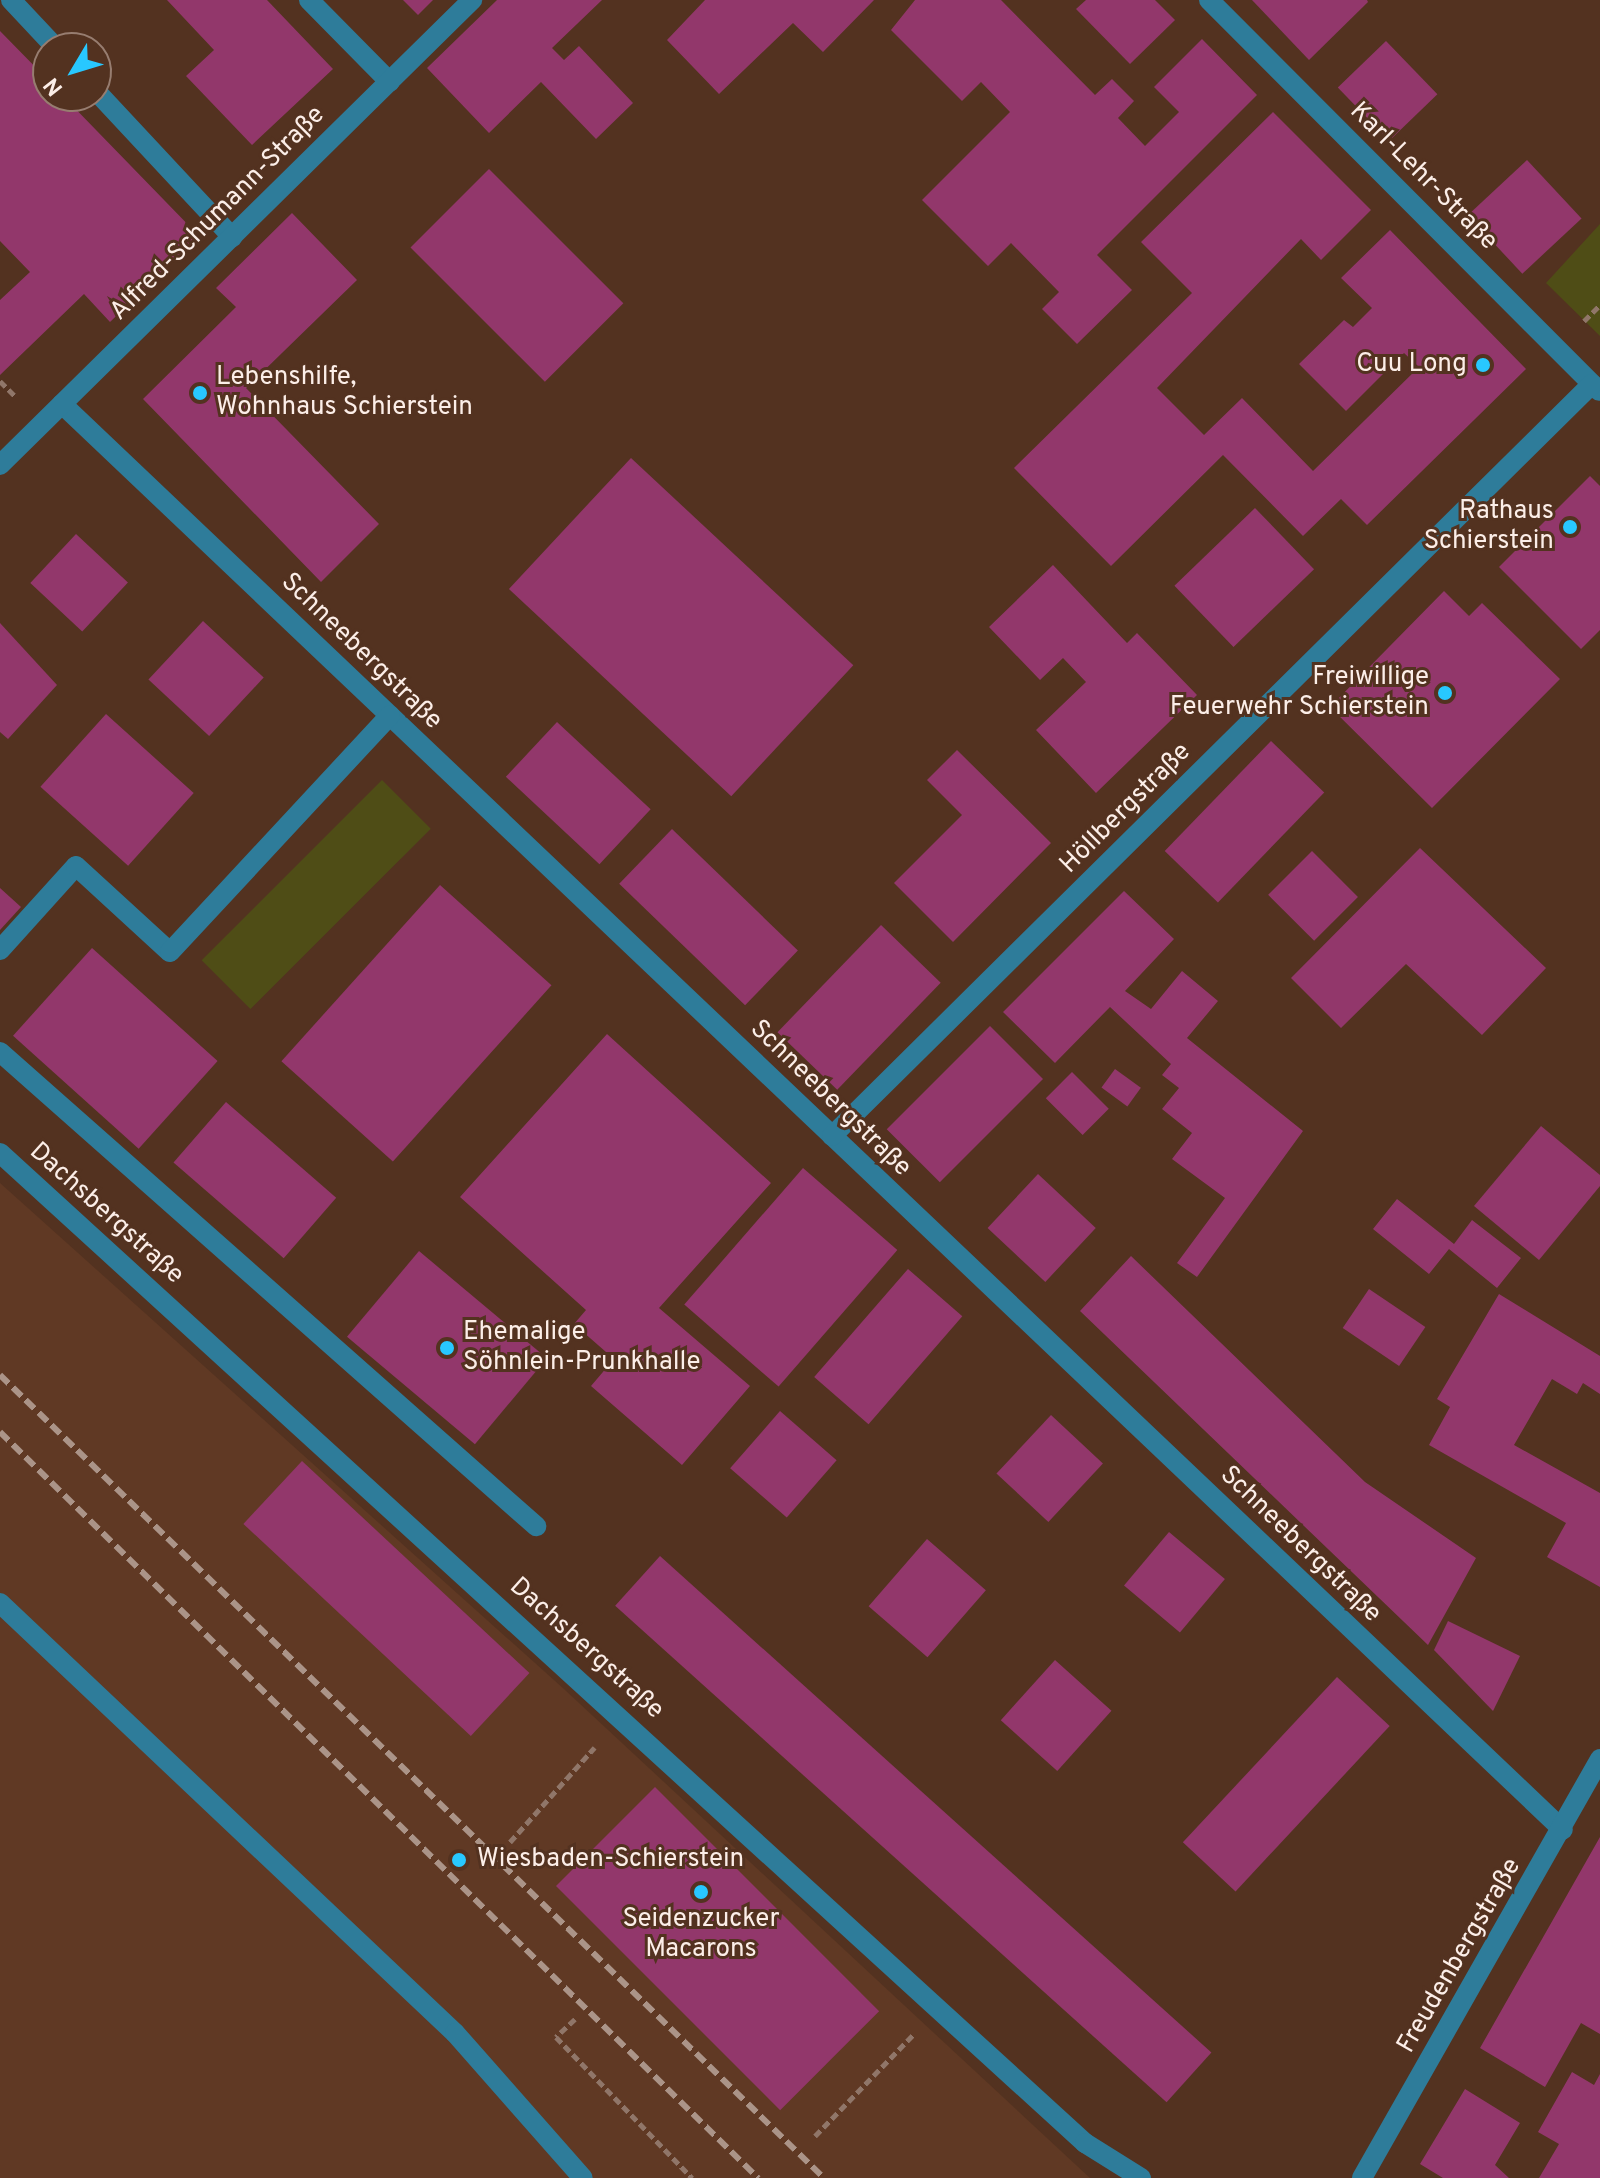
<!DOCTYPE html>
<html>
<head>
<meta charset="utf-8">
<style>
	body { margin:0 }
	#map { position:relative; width:1600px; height:2178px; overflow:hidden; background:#533220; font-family:Overpass,sans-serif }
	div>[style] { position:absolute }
	.built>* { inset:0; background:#603924 }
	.green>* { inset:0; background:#4f4d16; transform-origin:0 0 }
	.building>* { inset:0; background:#92376b; transform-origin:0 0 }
	.path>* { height:5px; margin-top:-2.5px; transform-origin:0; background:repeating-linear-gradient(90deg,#907669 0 8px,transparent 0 12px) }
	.minor>* { height:20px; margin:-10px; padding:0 10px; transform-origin:10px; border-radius:10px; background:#2e7c9a }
	.rail>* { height:6px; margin-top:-3px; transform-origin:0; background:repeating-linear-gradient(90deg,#ab9488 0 12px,transparent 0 18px) }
	.dots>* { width:22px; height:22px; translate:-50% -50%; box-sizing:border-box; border:4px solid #533220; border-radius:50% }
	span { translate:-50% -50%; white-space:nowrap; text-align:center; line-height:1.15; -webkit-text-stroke:6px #533220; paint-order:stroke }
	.street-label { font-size:26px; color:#fceee8 }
	.poi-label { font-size:26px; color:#fceee8 }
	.right { translate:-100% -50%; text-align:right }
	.left { translate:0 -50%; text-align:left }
	.north { position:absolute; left:32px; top:32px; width:80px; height:80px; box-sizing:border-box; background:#533220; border:2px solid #977d70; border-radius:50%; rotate:232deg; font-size:22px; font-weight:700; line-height:32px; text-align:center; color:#fceee8 }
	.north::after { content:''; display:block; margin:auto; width:28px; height:36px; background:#28c8ff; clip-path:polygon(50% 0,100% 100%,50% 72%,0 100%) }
</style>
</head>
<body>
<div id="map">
	<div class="built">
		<div style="clip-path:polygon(0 1183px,565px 1690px,1090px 2178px,0 2178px)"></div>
	</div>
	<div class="green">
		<div style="clip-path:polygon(1600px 224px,1600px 336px,1546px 283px)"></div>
		<div style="left:382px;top:780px;width:69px;height:255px;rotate:45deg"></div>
	</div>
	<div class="building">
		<div style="clip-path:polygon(167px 0,267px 0,333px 69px,252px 145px,186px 76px,214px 50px)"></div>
		<div style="clip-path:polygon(403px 0,433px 0,418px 15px)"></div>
		<div style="clip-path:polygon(497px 0,602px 0,552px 48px,564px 60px,579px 46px,633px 103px,596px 139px,541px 82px,489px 133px,427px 68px)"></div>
		<div style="clip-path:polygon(705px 0,874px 0,823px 52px,793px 23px,719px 94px,667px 40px)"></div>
		<div style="clip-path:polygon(915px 0,1001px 0,1095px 95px,1112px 79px,1134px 101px,1118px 118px,1145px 146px,1179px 112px,1154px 87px,1202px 39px,1257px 95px,1097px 255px,1132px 290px,1077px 344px,1042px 309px,1059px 292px,1011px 243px,988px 266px,922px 200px,1010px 112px,981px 82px,962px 101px,891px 30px)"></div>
		<div style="clip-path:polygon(1086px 0,1155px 0,1175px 20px,1130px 64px,1076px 9px)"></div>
		<div style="clip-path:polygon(1252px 0,1367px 0,1368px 2px,1309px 60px)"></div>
		<div style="clip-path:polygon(0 31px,48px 80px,48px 96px,63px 96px,199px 236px,110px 322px,84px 294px,0 375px,0 300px,30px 272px,0 241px)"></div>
		<div style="left:1386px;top:41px;width:74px;height:67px;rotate:46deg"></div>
		<div style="clip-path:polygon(1273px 112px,1371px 210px,1321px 260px,1301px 239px,1157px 388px,1204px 435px,1242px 398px,1313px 471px,1419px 367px,1404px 353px,1346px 411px,1299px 364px,1344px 320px,1353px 327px,1372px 308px,1341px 278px,1390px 230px,1526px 369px,1367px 525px,1341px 499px,1303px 536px,1223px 455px,1111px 566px,1014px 468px,1192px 293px,1141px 242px)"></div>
		<div style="left:1527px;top:160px;width:80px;height:81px;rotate:47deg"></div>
		<div style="left:489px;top:169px;width:190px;height:111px;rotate:45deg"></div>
		<div style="clip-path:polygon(292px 213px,357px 280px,246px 388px,379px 524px,321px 582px,143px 399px,236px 307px,216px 288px)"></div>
		<div style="left:631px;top:458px;width:304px;height:179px;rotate:43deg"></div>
		<div style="clip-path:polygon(1590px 476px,1600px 486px,1600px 630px,1581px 649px,1499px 567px)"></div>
		<div style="left:1255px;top:508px;width:85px;height:112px;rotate:46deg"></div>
		<div style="left:76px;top:534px;width:71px;height:67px;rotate:43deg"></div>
		<div style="clip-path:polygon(1053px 565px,1127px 643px,1137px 633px,1197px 695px,1096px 793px,1036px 730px,1086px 682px,1063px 658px,1040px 680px,989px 627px)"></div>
		<div style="clip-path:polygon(1444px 591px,1469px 616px,1482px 603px,1560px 679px,1432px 808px,1330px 707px)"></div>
		<div style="left:203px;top:621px;width:83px;height:80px;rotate:43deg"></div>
		<div style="clip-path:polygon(0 623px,57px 685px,8px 739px,0 732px)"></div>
		<div style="left:106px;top:714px;width:118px;height:98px;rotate:42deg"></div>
		<div style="left:557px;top:722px;width:128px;height:75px;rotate:43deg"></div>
		<div style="left:1271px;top:741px;width:74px;height:153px;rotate:44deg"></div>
		<div style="clip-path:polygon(957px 750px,1051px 843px,953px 942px,894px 883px,962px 815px,927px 780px)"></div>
		<div style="left:672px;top:829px;width:175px;height:76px;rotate:44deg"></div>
		<div style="clip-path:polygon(1420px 848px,1546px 968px,1482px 1035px,1406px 964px,1341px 1028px,1291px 978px)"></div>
		<div style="left:1312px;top:851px;width:65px;height:62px;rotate:45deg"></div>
		<div style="left:440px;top:885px;width:150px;height:237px;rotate:42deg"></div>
		<div style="clip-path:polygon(0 888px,21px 907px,0 930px)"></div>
		<div style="clip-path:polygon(1124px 891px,1174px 939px,1125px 991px,1151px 1009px,1182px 971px,1218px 1001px,1187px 1038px,1303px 1131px,1197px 1277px,1177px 1263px,1225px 1198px,1172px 1159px,1192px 1133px,1162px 1109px,1179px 1088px,1162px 1075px,1171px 1064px,1110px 1007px,1055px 1063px,1003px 1012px)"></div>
		<div style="left:881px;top:925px;width:83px;height:149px;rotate:44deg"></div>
		<div style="left:92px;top:948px;width:169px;height:118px;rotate:42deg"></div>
		<div style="left:990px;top:1026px;width:75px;height:146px;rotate:45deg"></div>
		<div style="clip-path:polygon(607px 1034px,771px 1183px,659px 1308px,750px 1386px,682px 1465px,591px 1386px,614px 1359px,574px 1324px,586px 1310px,460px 1197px)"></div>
		<div style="left:1115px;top:1069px;width:32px;height:23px;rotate:36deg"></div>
		<div style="left:1072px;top:1072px;width:52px;height:37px;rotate:45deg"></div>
		<div style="left:226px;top:1102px;width:146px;height:80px;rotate:41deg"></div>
		<div style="clip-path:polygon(1541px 1126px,1600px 1175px,1600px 1186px,1539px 1260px,1474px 1206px)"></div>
		<div style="left:803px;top:1168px;width:125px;height:181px;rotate:41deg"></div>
		<div style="left:1038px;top:1174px;width:79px;height:74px;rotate:43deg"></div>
		<div style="clip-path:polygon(1397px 1199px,1454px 1244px,1472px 1220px,1521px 1258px,1497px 1288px,1449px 1249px,1429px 1274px,1373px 1229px)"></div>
		<div style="left:419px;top:1251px;width:167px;height:112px;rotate:40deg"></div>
		<div style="clip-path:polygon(1131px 1256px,1365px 1482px,1476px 1558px,1428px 1645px,1080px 1311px)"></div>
		<div style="left:908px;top:1269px;width:72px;height:143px;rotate:41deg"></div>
		<div style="left:1369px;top:1289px;width:68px;height:47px;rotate:34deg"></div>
		<div style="clip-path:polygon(1499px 1294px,1600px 1356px,1600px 1394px,1583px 1383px,1577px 1394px,1552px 1379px,1514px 1445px,1600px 1493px,1600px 1587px,1547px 1557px,1566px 1523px,1429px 1445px,1450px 1407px,1437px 1399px)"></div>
		<div style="left:780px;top:1411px;width:75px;height:76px;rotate:41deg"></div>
		<div style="left:1051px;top:1415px;width:71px;height:80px;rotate:43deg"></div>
		<div style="left:302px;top:1461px;width:311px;height:86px;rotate:43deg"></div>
		<div style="left:1169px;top:1532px;width:73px;height:70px;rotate:40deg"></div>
		<div style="left:927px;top:1539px;width:78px;height:89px;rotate:41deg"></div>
		<div style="left:660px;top:1556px;width:742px;height:67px;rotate:42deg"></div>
		<div style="clip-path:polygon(1448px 1621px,1520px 1656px,1493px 1711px,1434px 1650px)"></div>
		<div style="left:1055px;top:1660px;width:76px;height:81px;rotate:42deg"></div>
		<div style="left:1337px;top:1677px;width:72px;height:226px;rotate:43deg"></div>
		<div style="left:655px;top:1787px;width:317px;height:140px;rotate:45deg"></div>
		<div style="clip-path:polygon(1600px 1837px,1600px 2034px,1581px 2023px,1545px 2087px,1480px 2048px)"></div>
		<div style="clip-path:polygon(1572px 2072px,1594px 2085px,1600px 2074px,1600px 2178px,1539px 2178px,1559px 2144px,1538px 2132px)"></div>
		<div style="clip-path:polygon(1465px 2089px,1520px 2123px,1495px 2165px,1509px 2178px,1443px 2178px,1420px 2164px)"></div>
	</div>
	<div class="path">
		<div style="left:1584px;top:321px;width:23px;rotate:-45deg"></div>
		<div style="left:0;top:381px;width:23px;rotate:45deg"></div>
		<div style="left:510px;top:1842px;width:127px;rotate:-48.2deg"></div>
		<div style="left:575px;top:2019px;width:26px;rotate:137deg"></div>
		<div style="left:556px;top:2037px;width:196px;rotate:46deg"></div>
		<div style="left:815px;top:2136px;width:141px;rotate:-45.9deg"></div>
	</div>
	<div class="minor">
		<div style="left:11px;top:0;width:66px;rotate:46.8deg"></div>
		<div style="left:309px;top:0;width:115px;rotate:45.4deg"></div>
		<div style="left:1209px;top:0;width:552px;rotate:45.07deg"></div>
		<div style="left:96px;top:91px;width:200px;rotate:47deg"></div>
		<div style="left:62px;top:404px;width:2070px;rotate:43.53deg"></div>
		<div style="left:0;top:465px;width:663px;rotate:-44.57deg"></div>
		<div style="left:0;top:950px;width:113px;rotate:-47.9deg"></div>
		<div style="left:76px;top:866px;width:127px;rotate:42.5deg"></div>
		<div style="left:170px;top:952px;width:323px;rotate:-47.1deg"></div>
		<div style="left:0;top:1052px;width:716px;rotate:41.49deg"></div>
		<div style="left:832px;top:1136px;width:1069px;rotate:-44.7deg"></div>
		<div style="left:0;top:1153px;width:1469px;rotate:42.38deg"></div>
		<div style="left:1085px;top:2143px;width:66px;rotate:32deg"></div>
		<div style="left:0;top:1603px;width:626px;rotate:43.38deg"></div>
		<div style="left:455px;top:2033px;width:193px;rotate:48.6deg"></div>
		<div style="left:1362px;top:2178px;width:482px;rotate:-60.4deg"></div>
	</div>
	<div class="rail">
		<div style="left:0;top:1375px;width:1151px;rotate:44.26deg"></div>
		<div style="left:0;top:1432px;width:1064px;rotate:44.54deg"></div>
	</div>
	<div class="dots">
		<div style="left:1483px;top:365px;background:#28c8ff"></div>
		<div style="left:200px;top:393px;background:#28c8ff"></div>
		<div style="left:1570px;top:527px;background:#28c8ff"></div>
		<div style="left:1445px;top:693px;background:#28c8ff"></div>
		<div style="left:447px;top:1348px;background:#28c8ff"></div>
		<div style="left:459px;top:1860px;background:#28c8ff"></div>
		<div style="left:701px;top:1892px;background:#28c8ff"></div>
	</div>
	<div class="street-label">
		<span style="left:1423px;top:177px;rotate:45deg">Karl-Lehr-Straße</span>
		<span style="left:218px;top:214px;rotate:-45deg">Alfred-Schumann-Straße</span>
		<span style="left:361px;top:652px;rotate:44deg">Schneebergstraße</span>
		<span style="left:1126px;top:809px;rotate:-45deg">Höllbergstraße</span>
		<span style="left:830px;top:1099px;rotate:44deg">Schneebergstraße</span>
		<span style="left:106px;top:1214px;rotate:42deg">Dachsbergstraße</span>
		<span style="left:1300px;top:1545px;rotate:44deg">Schneebergstraße</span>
		<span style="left:586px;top:1649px;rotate:42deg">Dachsbergstraße</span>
		<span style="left:1460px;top:1956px;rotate:-60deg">Freudenbergstraße</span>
	</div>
	<div class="poi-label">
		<span class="right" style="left:1467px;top:365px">Cuu Long</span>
		<span class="left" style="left:216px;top:393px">Lebenshilfe,<br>Wohnhaus Schierstein</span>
		<span class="right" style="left:1554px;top:527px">Rathaus<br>Schierstein</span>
		<span class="right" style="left:1429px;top:693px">Freiwillige<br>Feuerwehr Schierstein</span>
		<span class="left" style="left:463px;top:1348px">Ehemalige<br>Söhnlein-Prunkhalle</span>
		<span class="left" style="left:477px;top:1860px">Wiesbaden-Schierstein</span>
		<span style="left:701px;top:1935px">Seidenzucker<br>Macarons</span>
	</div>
	<div class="north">N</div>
</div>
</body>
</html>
